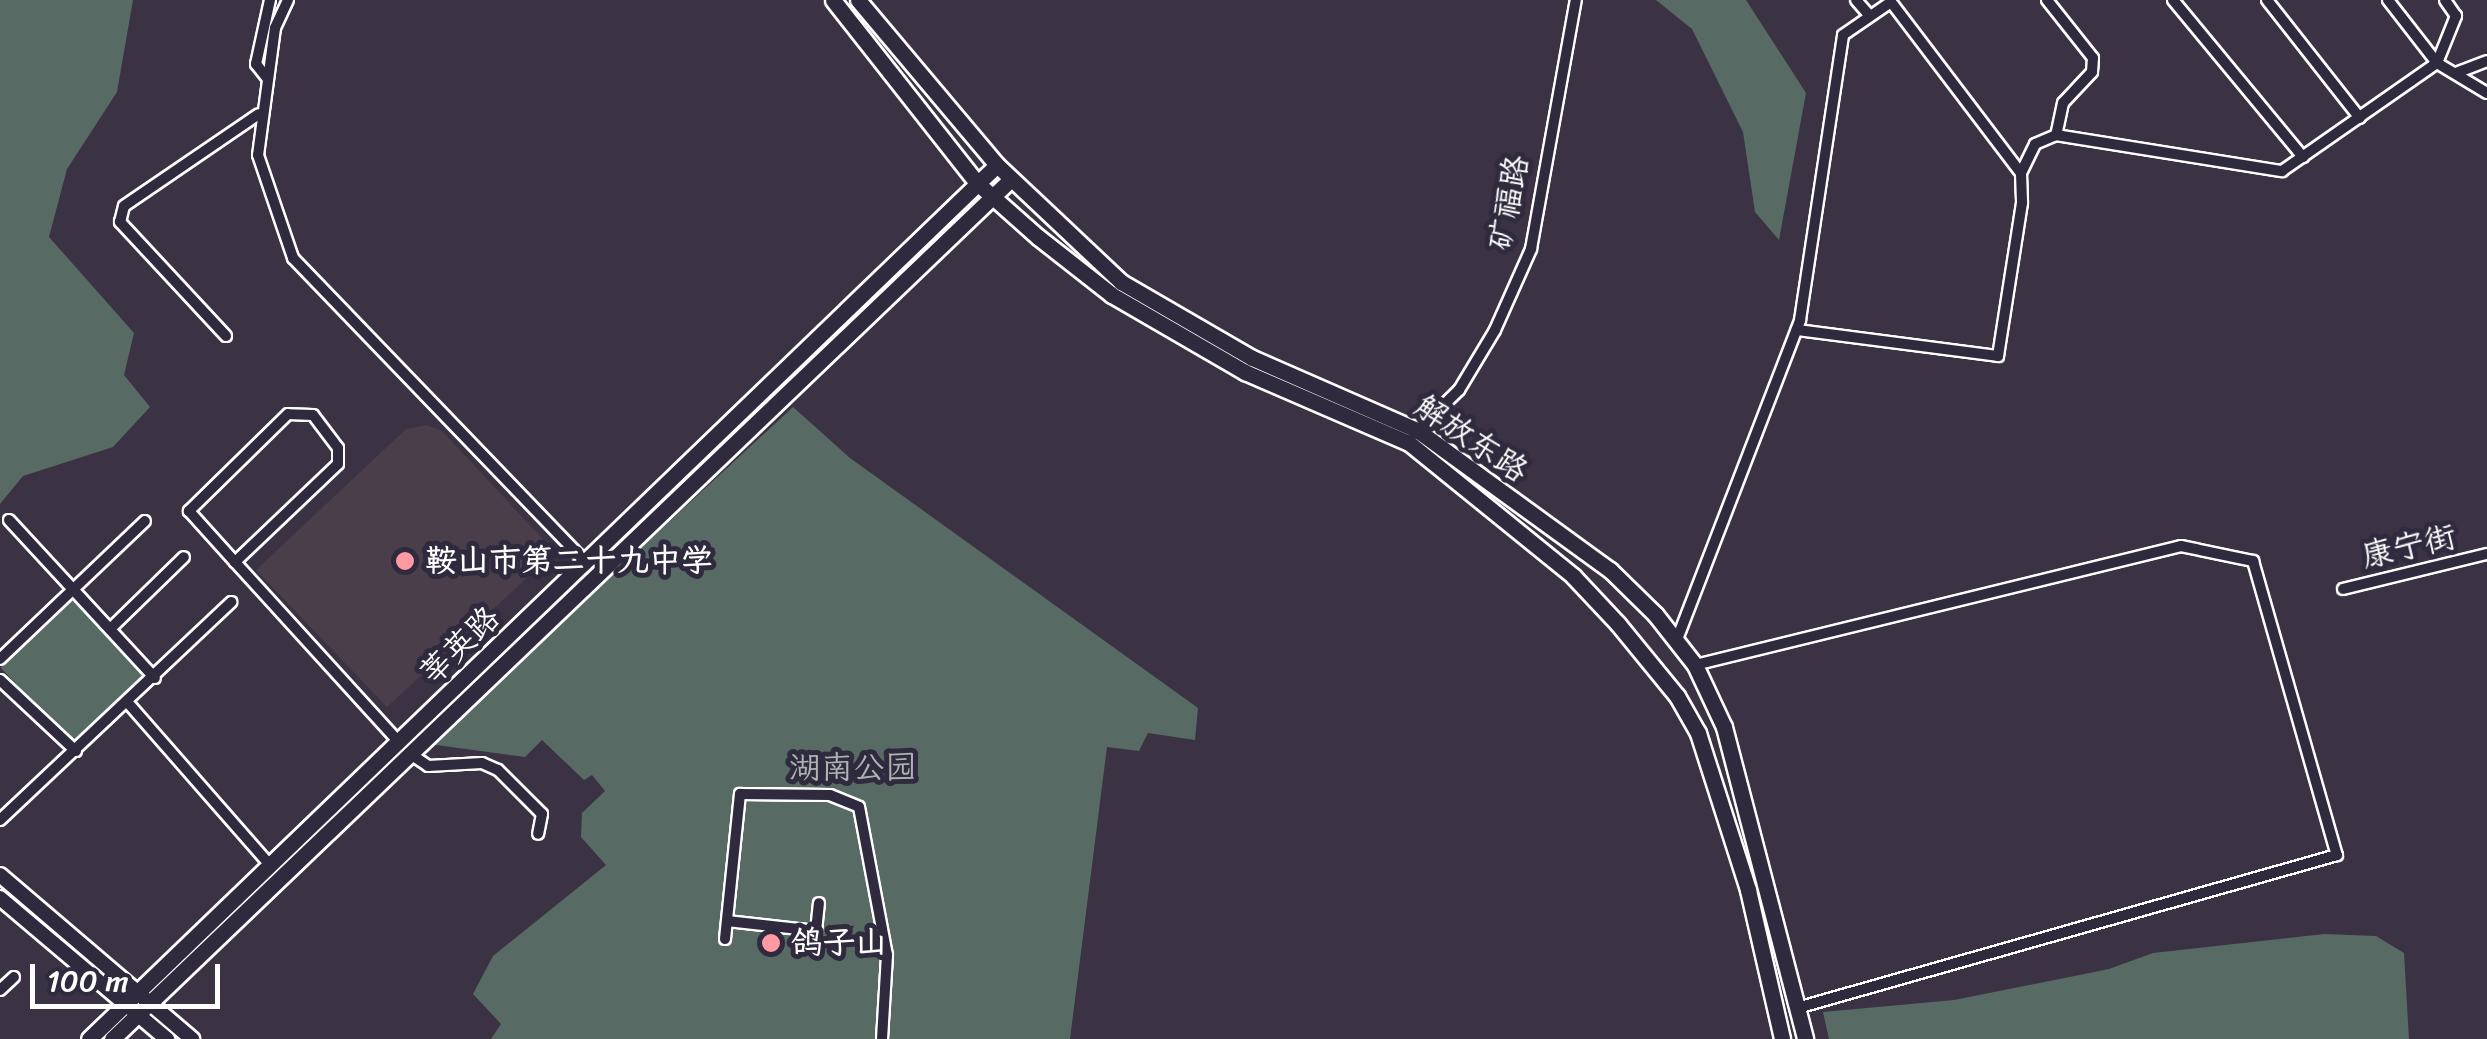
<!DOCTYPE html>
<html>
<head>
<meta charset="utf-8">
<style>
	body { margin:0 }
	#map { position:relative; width:2487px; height:1039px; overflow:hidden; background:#3b3343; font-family:Sriracha,"LXGW WenKai TC",sans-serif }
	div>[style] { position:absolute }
	.built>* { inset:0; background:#4a3e4a }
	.green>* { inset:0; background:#576a63; transform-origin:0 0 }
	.roads { filter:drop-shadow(2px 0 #fff) drop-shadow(-2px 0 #fff) drop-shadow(0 2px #fff) drop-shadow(0 -2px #fff) }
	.minor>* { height:10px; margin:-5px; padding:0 5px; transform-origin:5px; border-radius:5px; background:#2f2a3d }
	.secondary>* { height:14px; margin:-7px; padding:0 7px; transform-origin:7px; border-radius:7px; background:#2f2a3d }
	.primary>* { height:15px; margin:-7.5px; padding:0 7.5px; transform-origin:7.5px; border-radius:7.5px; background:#2f2a3d }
	.dots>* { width:28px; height:28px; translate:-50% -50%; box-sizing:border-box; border:5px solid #2f2a3d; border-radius:50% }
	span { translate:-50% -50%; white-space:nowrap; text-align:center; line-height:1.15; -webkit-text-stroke:10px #2f2a3d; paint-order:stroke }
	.street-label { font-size:32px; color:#fff }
	.poi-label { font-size:32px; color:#fff; font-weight:700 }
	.left { translate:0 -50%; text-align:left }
	.park-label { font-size:32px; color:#abb4b1 }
	.scale { position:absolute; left:30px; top:964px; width:190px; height:45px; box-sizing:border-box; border:5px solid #fff; border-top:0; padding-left:12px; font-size:30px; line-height:35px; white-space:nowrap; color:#fff; -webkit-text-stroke:8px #2f2a3d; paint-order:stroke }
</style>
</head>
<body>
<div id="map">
	<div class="built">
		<div style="clip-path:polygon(427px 425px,442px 431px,555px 552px,387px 707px,256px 570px,406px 429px)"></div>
	</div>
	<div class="green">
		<div style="clip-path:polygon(0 0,133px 0,117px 92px,67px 169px,49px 237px,134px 333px,124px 375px,150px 407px,113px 447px,23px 476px,0 504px)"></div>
		<div style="clip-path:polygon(1656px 0,1746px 0,1806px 93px,1779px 240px,1755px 212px,1743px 132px,1692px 29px)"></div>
		<div style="clip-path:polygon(793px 407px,850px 458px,1198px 708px,1195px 740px,1148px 733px,1139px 751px,1107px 747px,1070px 1039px,491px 1039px,501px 1024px,473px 994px,493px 956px,606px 865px,581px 837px,582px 813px,605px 791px,592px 775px,584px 780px,542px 740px,525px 757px,429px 744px)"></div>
		<div style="left:73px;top:600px;width:105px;height:99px;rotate:47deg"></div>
		<div style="clip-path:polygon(2324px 934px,2376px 936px,2404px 953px,2409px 1039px,1829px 1039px,1823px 1012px,1954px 1000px,2109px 969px,2153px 953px)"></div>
	</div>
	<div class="roads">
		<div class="minor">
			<div style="left:288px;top:0;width:31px;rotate:115deg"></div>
			<div style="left:275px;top:28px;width:128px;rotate:97.6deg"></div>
			<div style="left:258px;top:155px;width:109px;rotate:71.2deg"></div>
			<div style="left:293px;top:258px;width:424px;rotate:46.1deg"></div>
			<div style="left:1856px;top:0;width:21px;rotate:49deg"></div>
			<div style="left:2047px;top:0;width:74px;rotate:51.6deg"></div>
			<div style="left:2093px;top:58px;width:14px;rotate:94deg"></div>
			<div style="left:2092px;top:72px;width:42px;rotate:133.1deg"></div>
			<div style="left:2063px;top:103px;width:33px;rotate:102deg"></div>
			<div style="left:2173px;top:0;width:204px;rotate:50.4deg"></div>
			<div style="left:2267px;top:0;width:150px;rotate:51.8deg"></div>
			<div style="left:2388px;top:0;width:80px;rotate:52.1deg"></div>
			<div style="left:2437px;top:63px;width:51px;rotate:-68deg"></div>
			<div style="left:2456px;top:16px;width:19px;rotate:-125deg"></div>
			<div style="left:2456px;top:73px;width:33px;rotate:-21deg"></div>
			<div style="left:267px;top:78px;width:18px;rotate:-128deg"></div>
			<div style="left:256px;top:64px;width:66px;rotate:-77.7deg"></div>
			<div style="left:2021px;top:173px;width:32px;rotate:-64deg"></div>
			<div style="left:2035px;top:144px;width:23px;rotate:-23deg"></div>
			<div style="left:2056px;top:135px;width:229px;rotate:9.1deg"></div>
			<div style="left:2282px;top:171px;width:189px;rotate:-34.9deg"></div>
			<div style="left:2437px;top:63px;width:58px;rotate:31deg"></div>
			<div style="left:226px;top:336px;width:156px;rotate:-132.9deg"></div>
			<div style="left:120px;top:222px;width:16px;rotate:-76deg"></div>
			<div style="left:124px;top:206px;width:163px;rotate:-34.3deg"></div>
			<div style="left:1414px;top:434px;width:63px;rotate:-44.4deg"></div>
			<div style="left:1459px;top:390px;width:70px;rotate:-59deg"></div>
			<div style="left:1495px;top:330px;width:89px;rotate:-66deg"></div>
			<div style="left:1531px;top:249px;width:253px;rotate:-79.8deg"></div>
			<div style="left:9px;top:520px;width:215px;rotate:47.3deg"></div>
			<div style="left:235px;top:562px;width:142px;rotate:-43.6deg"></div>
			<div style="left:338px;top:464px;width:16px;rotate:-90deg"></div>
			<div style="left:338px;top:448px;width:41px;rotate:-127.1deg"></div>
			<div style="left:313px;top:415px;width:25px;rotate:-178deg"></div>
			<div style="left:288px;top:414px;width:139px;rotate:135.6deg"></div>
			<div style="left:189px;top:511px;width:69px;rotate:48deg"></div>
			<div style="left:235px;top:562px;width:244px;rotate:47.7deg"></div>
			<div style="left:2343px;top:589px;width:148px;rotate:-13.7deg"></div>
			<div style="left:110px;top:629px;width:103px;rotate:-44.2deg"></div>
			<div style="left:1676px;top:642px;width:345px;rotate:-68.9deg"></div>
			<div style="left:1800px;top:320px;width:288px;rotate:-81.4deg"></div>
			<div style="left:1843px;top:35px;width:58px;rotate:-34.5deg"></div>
			<div style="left:1891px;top:2px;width:215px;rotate:52.8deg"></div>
			<div style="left:2021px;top:173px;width:30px;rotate:88deg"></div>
			<div style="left:2022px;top:203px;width:155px;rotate:98.9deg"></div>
			<div style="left:1998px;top:356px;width:203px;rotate:-172.6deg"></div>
			<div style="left:0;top:659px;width:200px;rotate:-43.6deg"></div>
			<div style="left:1695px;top:665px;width:500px;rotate:-13.76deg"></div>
			<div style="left:2181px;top:546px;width:74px;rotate:11.8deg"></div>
			<div style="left:2253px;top:561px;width:306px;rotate:74.1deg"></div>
			<div style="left:2337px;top:855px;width:561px;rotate:164.18deg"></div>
			<div style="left:0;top:680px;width:104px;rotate:43.1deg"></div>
			<div style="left:129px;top:704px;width:214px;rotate:48.8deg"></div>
			<div style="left:409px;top:753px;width:23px;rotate:34deg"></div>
			<div style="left:428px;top:766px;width:54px;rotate:-3.2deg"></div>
			<div style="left:482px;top:763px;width:17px;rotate:24deg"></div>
			<div style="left:498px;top:770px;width:62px;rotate:45deg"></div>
			<div style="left:542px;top:814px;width:20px;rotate:101deg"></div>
			<div style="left:0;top:820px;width:318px;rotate:-43.3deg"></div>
			<div style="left:727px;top:921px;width:90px;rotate:6.4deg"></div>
			<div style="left:816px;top:931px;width:28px;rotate:-84deg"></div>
			<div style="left:725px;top:939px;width:146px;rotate:-84.1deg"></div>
			<div style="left:740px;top:794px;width:90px;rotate:0.6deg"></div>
			<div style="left:830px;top:795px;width:31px;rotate:22deg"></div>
			<div style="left:859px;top:807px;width:151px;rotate:79.3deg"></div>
			<div style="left:887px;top:955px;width:84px;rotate:93.4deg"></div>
			<div style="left:0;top:990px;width:19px;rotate:-43deg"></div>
		</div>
		<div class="secondary">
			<div style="left:0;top:875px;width:253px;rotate:40.5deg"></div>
			<div style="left:0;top:898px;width:219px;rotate:40.2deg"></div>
		</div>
		<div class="primary">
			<div style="left:833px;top:0;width:231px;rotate:51.8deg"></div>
			<div style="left:976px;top:182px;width:83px;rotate:41.6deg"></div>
			<div style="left:1038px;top:237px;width:94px;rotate:38.1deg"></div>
			<div style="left:1112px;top:295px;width:154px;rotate:30.1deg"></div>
			<div style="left:1245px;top:372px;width:179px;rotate:23.4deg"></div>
			<div style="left:1409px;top:443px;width:211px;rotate:39deg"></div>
			<div style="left:1573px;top:576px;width:66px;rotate:46.8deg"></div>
			<div style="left:1618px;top:624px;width:93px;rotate:50.7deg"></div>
			<div style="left:1677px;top:696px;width:43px;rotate:60.4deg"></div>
			<div style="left:1698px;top:733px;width:165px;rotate:72.3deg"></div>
			<div style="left:1748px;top:890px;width:153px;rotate:77.1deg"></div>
			<div style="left:858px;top:0;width:216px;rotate:49.9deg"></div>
			<div style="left:997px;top:165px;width:170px;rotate:43.3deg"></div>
			<div style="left:1121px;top:282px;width:151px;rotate:30.1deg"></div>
			<div style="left:1252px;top:358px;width:180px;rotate:23.6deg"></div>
			<div style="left:1417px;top:430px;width:238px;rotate:36deg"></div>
			<div style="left:1610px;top:570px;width:63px;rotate:44.4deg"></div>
			<div style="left:1655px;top:614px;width:65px;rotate:51.9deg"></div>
			<div style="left:1695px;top:665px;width:68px;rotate:64.9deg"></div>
			<div style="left:1724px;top:727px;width:322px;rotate:75.4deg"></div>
			<div style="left:89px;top:1039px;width:1260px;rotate:-43.91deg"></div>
			<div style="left:112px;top:1039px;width:1244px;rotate:-43.73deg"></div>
		</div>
	</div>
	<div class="dots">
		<div style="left:405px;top:561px;background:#ff9aa2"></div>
		<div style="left:771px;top:943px;background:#ff9aa2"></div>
	</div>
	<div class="street-label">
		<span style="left:1509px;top:203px;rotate:-79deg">矿福路</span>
		<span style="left:1471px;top:439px;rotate:34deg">解放东路</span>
		<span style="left:2409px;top:547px;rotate:-13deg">康宁街</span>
		<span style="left:460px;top:646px;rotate:-44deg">莘英路</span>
	</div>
	<div class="poi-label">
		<span class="left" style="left:425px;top:561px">鞍山市第二十九中学</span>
		<span class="left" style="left:791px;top:943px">鸽子山</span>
	</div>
	<div class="park-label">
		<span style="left:853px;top:768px">湖南公园</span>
	</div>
	<div class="scale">100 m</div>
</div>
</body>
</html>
